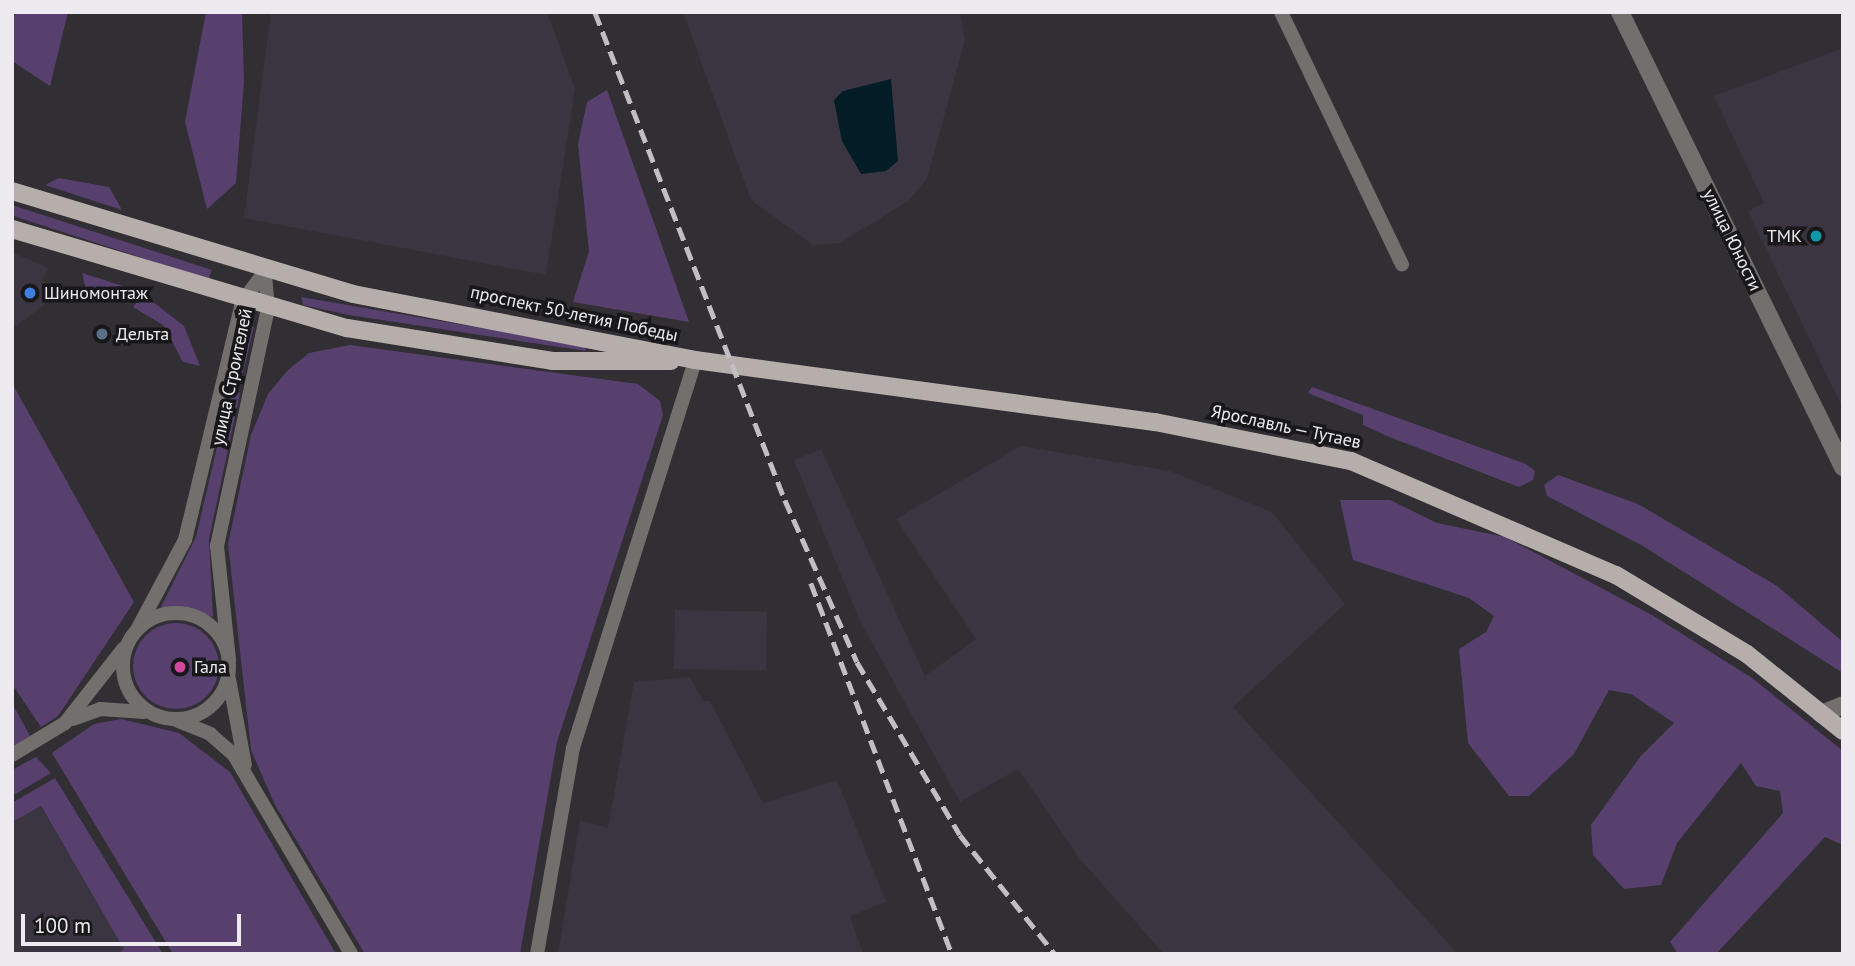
<!DOCTYPE html>
<html>
<head>
<meta charset="utf-8">
<style>
	body { margin:0 }
	#map { position:relative; width:1855px; height:966px; overflow:hidden; background:#312e34; font-family:"PT Sans",sans-serif }
	div>[style] { position:absolute }
	.built>* { inset:0; background:#3b3541; transform-origin:0 0 }
	.green>* { inset:0; background:#58406e; transform-origin:0 0 }
	.round { border-radius:50% }
	.water>* { inset:0; background:#021d25 }
	.minor>* { height:14px; margin:-7px; padding:0 7px; transform-origin:7px; border-radius:7px; background:#736f6d }
	.minor>.ring { margin:-7px; padding:0; box-sizing:content-box; background:none; border:14px solid #736f6d; border-radius:50% }
	.tertiary>* { height:18px; margin:-9px; padding:0 9px; transform-origin:9px; border-radius:9px; background:#736f6d }
	.primary>* { height:18px; margin:-9px; padding:0 9px; transform-origin:9px; border-radius:9px; background:#b6aeab }
	.rail>* { height:4.5px; margin-top:-2.25px; transform-origin:0; background:repeating-linear-gradient(90deg,#c1bfc3 0 14px,transparent 0 21px) }
	.dots>* { width:19px; height:19px; translate:-50% -50%; box-sizing:border-box; border:4px solid #18171a; border-radius:50% }
	span { translate:-50% -50%; white-space:nowrap; text-align:center; line-height:1.15; -webkit-text-stroke:7px #18171a; paint-order:stroke }
	.poi-label { font-size:18px; color:#edebef }
	.right { translate:-100% -50%; text-align:right }
	.left { translate:0 -50%; text-align:left }
	.street-label { font-size:18px; color:#edebef }
	.frame { position:absolute; inset:0; border:14px solid #edebef; pointer-events:none }
	.scale { position:absolute; left:21px; top:914px; width:220px; height:32px; box-sizing:border-box; border:4px solid #edebef; border-top:0; padding-left:9px; font-size:21px; line-height:24px; white-space:nowrap; color:#edebef; -webkit-text-stroke:5px #18171a; paint-order:stroke }
</style>
</head>
<body>
<div id="map">
	<div class="built">
		<div style="clip-path:polygon(271px 12px,547px 12px,575px 89px,546px 275px,244px 218px)"></div>
		<div style="clip-path:polygon(683px 12px,960px 12px,965px 40px,927px 179px,908px 201px,840px 243px,813px 245px,751px 200px)"></div>
		<div style="clip-path:polygon(1843px 48px,1843px 409px,1748px 211px,1764px 203px,1714px 96px)"></div>
		<div style="clip-path:polygon(12px 242px,13px 253px,49px 268px,42px 279px,52px 299px,12px 329px)"></div>
		<div style="clip-path:polygon(1021px 446px,1170px 471px,1272px 512px,1345px 604px,1233px 707px,1458px 954px,1164px 954px,1080px 859px,1018px 769px,960px 802px,860px 621px,794px 460px,821px 449px,925px 676px,976px 639px,896px 519px)"></div>
		<div style="left:675px;top:610px;width:92px;height:59px;rotate:1deg"></div>
		<div style="clip-path:polygon(690px 677px,703px 701px,710px 701px,763px 803px,837px 780px,886px 902px,850px 916px,863px 954px,558px 954px,580px 820px,608px 828px,634px 682px)"></div>
		<div style="clip-path:polygon(40px 806px,125px 949px,117px 954px,12px 954px,12px 822px)"></div>
	</div>
	<div class="green">
		<div style="clip-path:polygon(12px 12px,68px 12px,50px 86px,12px 61px)"></div>
		<div style="clip-path:polygon(206px 12px,242px 12px,244px 81px,236px 183px,207px 209px,185px 122px)"></div>
		<div style="clip-path:polygon(607px 90px,689px 322px,573px 302px,589px 251px,578px 144px,587px 102px)"></div>
		<div style="clip-path:polygon(59px 178px,109px 187px,122px 210px,45px 185px)"></div>
		<div style="left:12px;top:205px;width:210px;height:10px;rotate:18deg"></div>
		<div style="clip-path:polygon(82px 273px,123px 286px,103px 301px,87px 294px)"></div>
		<div style="clip-path:polygon(143px 294px,184px 326px,200px 366px,183px 362px,163px 325px,133px 307px)"></div>
		<div style="clip-path:polygon(301px 297px,585px 346px,586px 351px,349px 315px,303px 305px)"></div>
		<div style="left:245px;top:325px;width:9px;height:47px;rotate:13deg"></div>
		<div style="clip-path:polygon(350px 345px,638px 384px,660px 401px,663px 415px,557px 742px,520px 954px,365px 954px,275px 805px,251px 750px,228px 544px,251px 435px,268px 394px,288px 370px,309px 353px)"></div>
		<div style="clip-path:polygon(12px 383px,134px 602px,58px 716px,41px 727px,12px 684px)"></div>
		<div style="clip-path:polygon(1312px 387px,1526px 464px,1535px 471px,1533px 480px,1519px 487px,1387px 436px,1363px 425px,1363px 415px,1308px 393px)"></div>
		<div style="clip-path:polygon(230px 391px,240px 393px,209px 539px,213px 617px,183px 607px,160px 609px,196px 537px)"></div>
		<div style="clip-path:polygon(1558px 475px,1638px 504px,1777px 586px,1843px 642px,1843px 673px,1643px 546px,1547px 496px,1544px 485px)"></div>
		<div style="clip-path:polygon(1340px 500px,1390px 500px,1437px 523px,1505px 537px,1652px 615px,1752px 678px,1843px 751px,1843px 845px,1825px 837px,1716px 954px,1678px 954px,1670px 942px,1783px 813px,1780px 791px,1756px 786px,1741px 763px,1677px 843px,1661px 885px,1624px 889px,1593px 855px,1591px 825px,1640px 757px,1674px 723px,1631px 694px,1609px 690px,1574px 754px,1529px 796px,1509px 796px,1468px 743px,1459px 649px,1486px 632px,1494px 616px,1469px 598px,1353px 560px)"></div>
		<div class="round" style="left:133px;top:623px;width:86px;height:86px"></div>
		<div style="clip-path:polygon(12px 703px,30px 736px,12px 747px)"></div>
		<div style="clip-path:polygon(121px 719px,179px 733px,230px 772px,336px 954px,173px 954px,52px 753px,94px 724px)"></div>
		<div style="clip-path:polygon(36px 757px,51px 773px,12px 796px,12px 770px)"></div>
		<div style="clip-path:polygon(55px 778px,163px 954px,117px 954px,124px 949px,41px 806px,12px 822px,12px 803px)"></div>
	</div>
	<div class="water">
		<div style="clip-path:polygon(891px 79px,898px 161px,886px 171px,861px 174px,842px 141px,834px 100px,843px 91px)"></div>
	</div>
	<div class="minor">
		<div style="left:1281px;top:12px;width:280px;rotate:64.4deg"></div>
		<div class="ring" style="left:123px;top:613px;width:92px;height:92px"></div>
		<div style="left:138px;top:628px;width:100px;rotate:-61.9deg"></div>
		<div style="left:185px;top:540px;width:245px;rotate:-76.5deg"></div>
		<div style="left:242px;top:302px;width:38px;rotate:-53deg"></div>
		<div style="left:229px;top:660px;width:115px;rotate:-96deg"></div>
		<div style="left:217px;top:546px;width:242px;rotate:-77.9deg"></div>
		<div style="left:268px;top:309px;width:37px;rotate:-95deg"></div>
		<div style="left:229px;top:679px;width:87px;rotate:79.5deg"></div>
		<div style="left:73px;top:719px;width:29px;rotate:-20deg"></div>
		<div style="left:100px;top:709px;width:44px;rotate:3.9deg"></div>
		<div style="left:176px;top:720px;width:37px;rotate:22deg"></div>
		<div style="left:210px;top:734px;width:32px;rotate:41deg"></div>
		<div style="left:234px;top:755px;width:231px;rotate:59.5deg"></div>
		<div style="left:12px;top:755px;width:62px;rotate:-31.1deg"></div>
		<div style="left:65px;top:723px;width:94px;rotate:-51.9deg"></div>
		<div style="left:537px;top:954px;width:209px;rotate:-80.1deg"></div>
		<div style="left:573px;top:748px;width:407px;rotate:-72.5deg"></div>
	</div>
	<div class="tertiary">
		<div style="left:1620px;top:12px;width:507px;rotate:63.89deg"></div>
		<div style="left:1821px;top:714px;width:24px;rotate:-22deg"></div>
	</div>
	<div class="primary">
		<div style="left:12px;top:191px;width:356px;rotate:16.8deg"></div>
		<div style="left:353px;top:294px;width:348px;rotate:10.9deg"></div>
		<div style="left:695px;top:360px;width:464px;rotate:7.7deg"></div>
		<div style="left:1155px;top:422px;width:200px;rotate:11.3deg"></div>
		<div style="left:1351px;top:461px;width:288px;rotate:23.3deg"></div>
		<div style="left:1616px;top:575px;width:153px;rotate:31.1deg"></div>
		<div style="left:1747px;top:654px;width:123px;rotate:38.7deg"></div>
		<div style="left:12px;top:229px;width:349px;rotate:16.5deg"></div>
		<div style="left:347px;top:328px;width:208px;rotate:9.1deg"></div>
		<div style="left:552px;top:361px;width:119px"></div>
	</div>
	<div class="rail">
		<div style="left:595px;top:12px;width:524px;rotate:68.73deg"></div>
		<div style="left:785px;top:500px;width:177px;rotate:66deg"></div>
		<div style="left:857px;top:662px;width:201px;rotate:59.2deg"></div>
		<div style="left:960px;top:835px;width:152px;rotate:51.4deg"></div>
		<div style="left:811px;top:583px;width:397px;rotate:69.2deg"></div>
	</div>
	<div class="dots">
		<div style="left:1816px;top:236px;background:#0f9aa8"></div>
		<div style="left:30px;top:293px;background:#3f7fe0"></div>
		<div style="left:102px;top:334px;background:#5c6f8a"></div>
		<div style="left:180px;top:667px;background:#d1479c"></div>
	</div>
	<div class="poi-label">
		<span class="right" style="left:1802px;top:236px">ТМК</span>
		<span class="left" style="left:44px;top:293px">Шиномонтаж</span>
		<span class="left" style="left:116px;top:334px">Дельта</span>
		<span class="left" style="left:194px;top:667px">Гала</span>
	</div>
	<div class="street-label">
		<span style="left:1732px;top:240px;rotate:64deg">улица Юности</span>
		<span style="left:574px;top:314px;rotate:12deg">проспект 50-летия Победы</span>
		<span style="left:232px;top:377px;rotate:-78deg">улица Строителей</span>
		<span style="left:1286px;top:427px;rotate:12deg">Ярославль — Тутаев</span>
	</div>
	<div class="frame"></div>
	<div class="scale">100 m</div>
</div>
</body>
</html>
